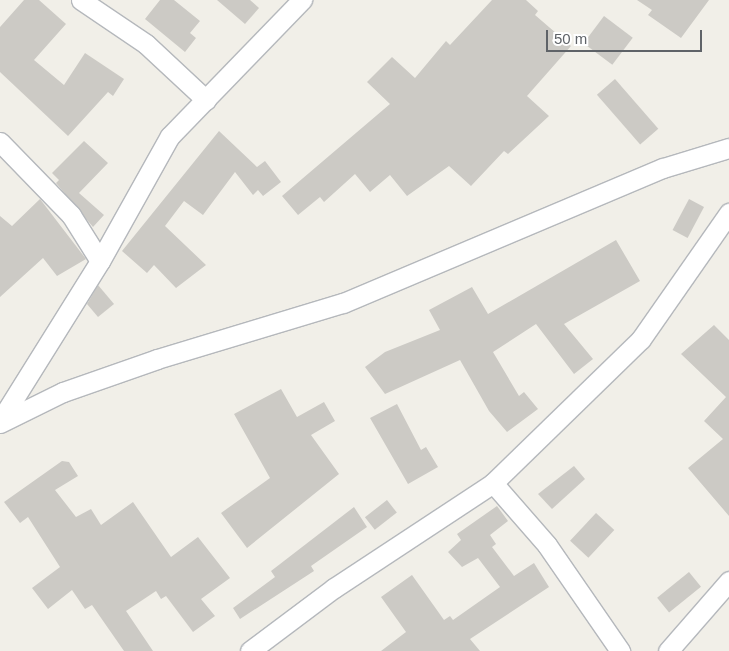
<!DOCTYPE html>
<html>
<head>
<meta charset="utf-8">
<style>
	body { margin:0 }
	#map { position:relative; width:729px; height:651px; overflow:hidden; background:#f1efe8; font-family:Helvetica,sans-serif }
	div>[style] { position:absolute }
	.building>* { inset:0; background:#cccac5; transform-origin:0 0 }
	.roads { filter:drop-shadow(1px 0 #b5b8bc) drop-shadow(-1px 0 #b5b8bc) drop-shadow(0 1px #b5b8bc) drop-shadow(0 -1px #b5b8bc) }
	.minor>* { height:19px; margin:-9.5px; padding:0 9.5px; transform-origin:9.5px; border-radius:9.5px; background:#fff }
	span { translate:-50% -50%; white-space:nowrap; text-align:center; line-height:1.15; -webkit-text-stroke:5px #fff; paint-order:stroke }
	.scale { position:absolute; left:546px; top:30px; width:156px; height:22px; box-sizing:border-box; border:2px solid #5f6368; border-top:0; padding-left:6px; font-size:15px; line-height:18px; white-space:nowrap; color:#5f6368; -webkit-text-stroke:4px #fff; paint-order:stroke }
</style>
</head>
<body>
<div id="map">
	<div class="building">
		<div style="clip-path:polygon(24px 0,39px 0,66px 24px,34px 60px,64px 85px,85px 53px,124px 79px,113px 96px,108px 92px,68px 136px,0 72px,0 27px)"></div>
		<div style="clip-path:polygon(160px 0,174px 0,200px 21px,190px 33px,196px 38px,185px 52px,145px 19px)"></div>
		<div style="clip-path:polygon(217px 0,250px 0,259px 8px,245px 24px)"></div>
		<div style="clip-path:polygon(492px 0,526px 0,538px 11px,535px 15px,571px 46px,527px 96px,549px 116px,508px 154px,504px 151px,471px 186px,449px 166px,407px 196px,390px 175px,370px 192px,355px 174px,324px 202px,320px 197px,298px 215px,282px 196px,390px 104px,367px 82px,392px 57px,415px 78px,446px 41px,450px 45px)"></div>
		<div style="clip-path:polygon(637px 0,709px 0,681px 38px,648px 15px,652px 10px)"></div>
		<div style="left:604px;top:16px;width:36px;height:34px;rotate:37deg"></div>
		<div style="left:615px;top:79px;width:66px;height:24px;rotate:49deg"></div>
		<div style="clip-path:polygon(219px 131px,257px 167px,265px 161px,281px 182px,263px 196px,258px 190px,253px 195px,235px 172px,203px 215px,184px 201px,165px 226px,206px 265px,176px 288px,154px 265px,147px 273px,122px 251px)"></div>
		<div style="clip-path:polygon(84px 141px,108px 163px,79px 193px,104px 215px,93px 227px,56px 183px,59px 180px,52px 173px)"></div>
		<div style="clip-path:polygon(40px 199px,86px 259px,57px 276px,43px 258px,0 297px,0 216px,12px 226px)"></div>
		<div style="left:689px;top:199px;width:17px;height:35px;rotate:28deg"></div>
		<div style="clip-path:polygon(616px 240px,640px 281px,564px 324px,593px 359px,574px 374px,536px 324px,493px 352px,519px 396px,524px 392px,538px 409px,507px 432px,489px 411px,460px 360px,385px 394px,365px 367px,385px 352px,440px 330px,429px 310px,472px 287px,488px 314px)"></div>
		<div style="clip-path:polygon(98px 285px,114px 304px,98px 317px,87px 304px)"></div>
		<div style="clip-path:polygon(714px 325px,729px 340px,729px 516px,688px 468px,723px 439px,704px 421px,726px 397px,681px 354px)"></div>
		<div style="clip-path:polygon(281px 389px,297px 417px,324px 402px,335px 421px,311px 435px,339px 474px,247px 548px,221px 513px,270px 478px,234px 414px)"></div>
		<div style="clip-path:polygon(397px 404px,421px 450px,426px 447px,438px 467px,408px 484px,370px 418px)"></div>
		<div style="clip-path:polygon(62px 461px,69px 462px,78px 476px,55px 490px,76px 517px,91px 509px,101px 525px,133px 502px,171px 557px,198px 537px,230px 578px,201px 599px,215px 616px,193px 632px,166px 596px,161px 599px,156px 591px,126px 611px,153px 651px,124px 651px,92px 605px,85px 609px,72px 590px,48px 609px,32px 588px,60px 567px,28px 517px,20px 523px,4px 502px)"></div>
		<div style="clip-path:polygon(574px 466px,585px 479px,552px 509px,538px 494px)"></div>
		<div style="left:387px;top:500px;width:16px;height:28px;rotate:52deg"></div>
		<div style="clip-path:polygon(497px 506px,508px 521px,490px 535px,496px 544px,492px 547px,514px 576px,534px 563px,549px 587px,470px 639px,480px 651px,381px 651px,406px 632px,381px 597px,412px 575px,444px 620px,450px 616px,453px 620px,500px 587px,478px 558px,462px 567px,448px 552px,461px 540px,457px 534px)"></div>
		<div style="clip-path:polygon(354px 507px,367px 527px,311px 566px,314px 571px,240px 619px,233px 608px,275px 577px,271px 571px)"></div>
		<div style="left:596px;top:513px;width:25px;height:38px;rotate:43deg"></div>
		<div style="left:689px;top:572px;width:19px;height:41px;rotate:51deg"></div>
	</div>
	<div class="roads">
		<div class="minor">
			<div style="left:81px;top:0;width:78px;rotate:34.1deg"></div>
			<div style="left:146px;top:44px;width:82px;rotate:43deg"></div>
			<div style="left:0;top:142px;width:102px;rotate:45.8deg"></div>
			<div style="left:71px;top:215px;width:54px;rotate:57.8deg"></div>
			<div style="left:0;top:421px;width:189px;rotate:-58deg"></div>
			<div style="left:100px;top:261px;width:143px;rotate:-60.8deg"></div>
			<div style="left:170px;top:136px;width:190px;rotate:-45.9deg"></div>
			<div style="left:0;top:423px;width:70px;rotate:-26.2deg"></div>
			<div style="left:63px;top:392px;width:100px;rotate:-19.3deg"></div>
			<div style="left:157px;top:359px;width:194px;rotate:-16.8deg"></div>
			<div style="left:343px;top:303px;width:347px;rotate:-22.9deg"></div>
			<div style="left:663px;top:168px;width:69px;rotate:-16.9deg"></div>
			<div style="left:493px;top:483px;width:82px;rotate:48.9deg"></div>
			<div style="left:547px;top:545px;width:129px;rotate:55.4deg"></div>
			<div style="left:250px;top:651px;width:105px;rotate:-36.9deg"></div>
			<div style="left:334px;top:588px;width:191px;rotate:-33.4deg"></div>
			<div style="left:493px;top:483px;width:206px;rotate:-44.2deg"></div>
			<div style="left:641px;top:339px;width:154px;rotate:-55.1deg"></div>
			<div style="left:668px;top:651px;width:93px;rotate:-48.9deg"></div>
		</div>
	</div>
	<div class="scale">50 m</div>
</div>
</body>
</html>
